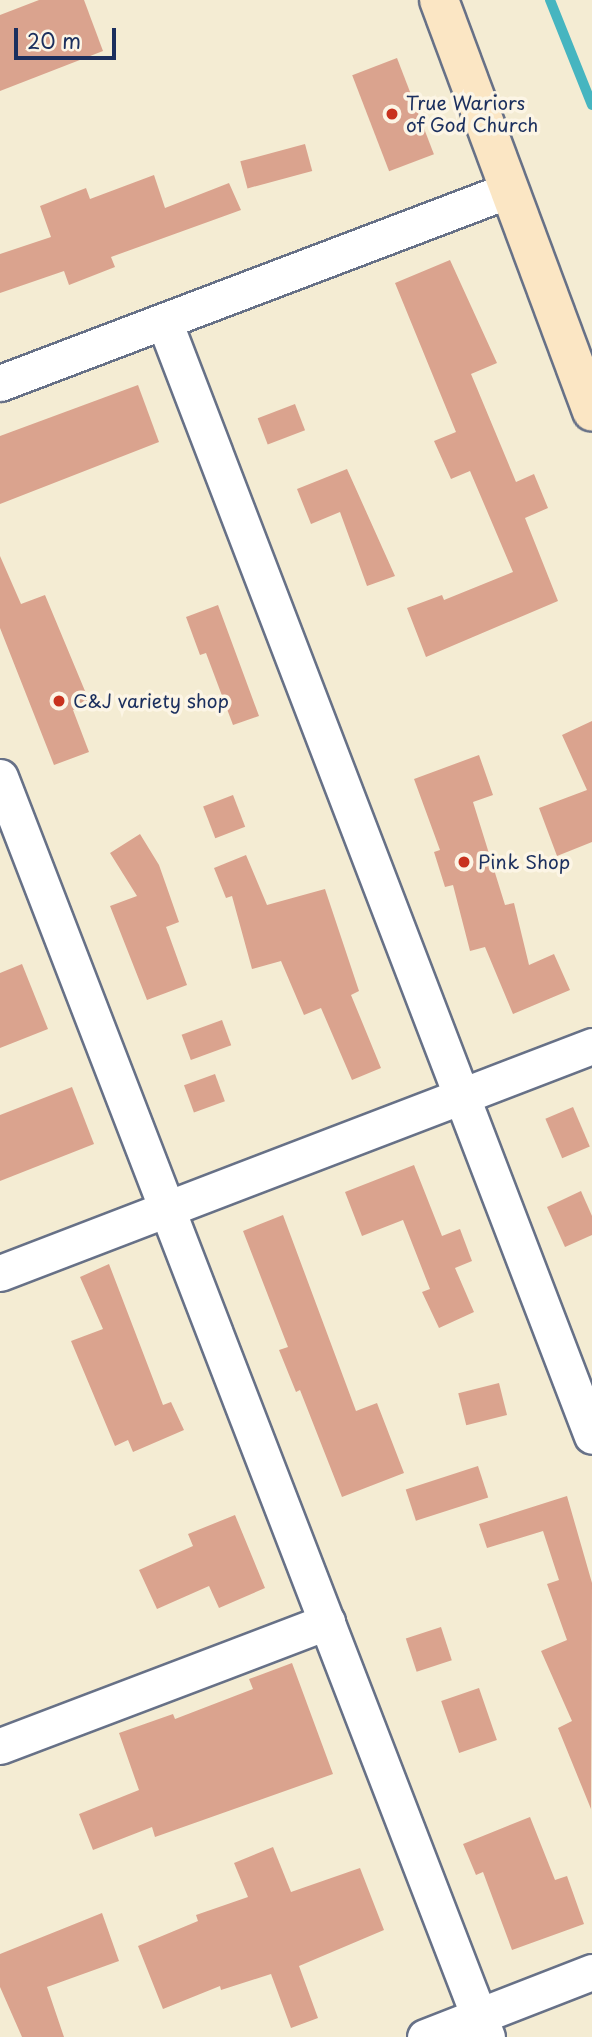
<!DOCTYPE html>
<html>
<head>
<meta charset="utf-8">
<style>
	body { margin:0 }
	#map { position:relative; width:592px; height:2037px; overflow:hidden; background:#f4ecd3; font-family:"Playpen Sans",sans-serif }
	div>[style] { position:absolute }
	.stream>* { height:10px; margin:-5px; padding:0 5px; transform-origin:5px; border-radius:5px; background:#46b5c0 }
	.building>* { inset:0; background:#daa38e; transform-origin:0 0 }
	.roads { filter:drop-shadow(2px 0 #677187) drop-shadow(-2px 0 #677187) drop-shadow(0 2px #677187) drop-shadow(0 -2px #677187) }
	.street>* { height:35px; margin:-17.5px; padding:0 17.5px; transform-origin:17.5px; border-radius:17.5px; background:#fff }
	.secondary>* { height:38px; margin:-19px; padding:0 19px; transform-origin:19px; border-radius:19px; background:#fbe6c4 }
	.dots>* { width:19px; height:19px; translate:-50% -50%; box-sizing:border-box; border:4px solid #fcf5e5; border-radius:50% }
	span { translate:-50% -50%; white-space:nowrap; text-align:center; line-height:1.15; -webkit-text-stroke:7px #fcf5e5; paint-order:stroke }
	.poi-label { font-size:19px; color:#1b2f5e }
	.left { translate:0 -50%; text-align:left }
	.scale { position:absolute; left:14px; top:28px; width:102px; height:32px; box-sizing:border-box; border:4px solid #1b2f5e; border-top:0; padding-left:9px; font-size:21px; line-height:24px; white-space:nowrap; color:#1b2f5e; -webkit-text-stroke:5px #fcf5e5; paint-order:stroke }
</style>
</head>
<body>
<div id="map">
	<div class="stream">
		<div style="left:550px;top:0;width:113px;rotate:68.2deg"></div>
	</div>
	<div class="building">
		<div style="clip-path:polygon(39px 0,84px 0,103px 51px,0 91px,0 15px)"></div>
		<div style="left:397px;top:58px;width:103px;height:48px;rotate:69deg"></div>
		<div style="left:305px;top:144px;width:28px;height:67px;rotate:75deg"></div>
		<div style="clip-path:polygon(154px 175px,165px 208px,229px 183px,241px 210px,111px 257px,115px 267px,69px 285px,64px 271px,0 293px,0 254px,51px 237px,40px 206px,86px 188px,90px 199px)"></div>
		<div style="clip-path:polygon(450px 260px,497px 363px,471px 374px,516px 482px,534px 474px,548px 508px,525px 518px,558px 601px,426px 657px,407px 608px,442px 595px,444px 600px,513px 572px,470px 471px,451px 479px,434px 441px,456px 432px,395px 283px)"></div>
		<div style="clip-path:polygon(138px 385px,159px 442px,0 504px,0 436px)"></div>
		<div style="left:295px;top:404px;width:28px;height:40px;rotate:69deg"></div>
		<div style="clip-path:polygon(347px 469px,395px 576px,367px 586px,340px 512px,311px 524px,297px 489px)"></div>
		<div style="clip-path:polygon(0 556px,21px 604px,45px 595px,90px 703px,73px 710px,89px 752px,54px 765px,0 628px)"></div>
		<div style="clip-path:polygon(218px 605px,259px 716px,233px 725px,206px 653px,200px 655px,186px 617px)"></div>
		<div style="clip-path:polygon(592px 721px,592px 842px,557px 856px,539px 808px,587px 790px,562px 735px)"></div>
		<div style="clip-path:polygon(479px 755px,493px 795px,473px 802px,505px 905px,514px 903px,529px 965px,554px 954px,570px 990px,513px 1014px,485px 947px,470px 951px,453px 885px,445px 887px,434px 852px,440px 850px,414px 779px)"></div>
		<div style="left:233px;top:795px;width:34px;height:32px;rotate:69deg"></div>
		<div style="clip-path:polygon(140px 834px,159px 865px,179px 922px,166px 927px,187px 985px,147px 1000px,110px 906px,137px 896px,110px 853px)"></div>
		<div style="clip-path:polygon(246px 855px,267px 905px,325px 889px,359px 991px,351px 995px,381px 1068px,352px 1080px,321px 1008px,304px 1015px,281px 961px,252px 969px,232px 896px,226px 898px,214px 868px)"></div>
		<div style="clip-path:polygon(22px 964px,48px 1029px,0 1048px,0 973px)"></div>
		<div style="left:222px;top:1020px;width:27px;height:43px;rotate:70deg"></div>
		<div style="left:215px;top:1074px;width:29px;height:33px;rotate:70deg"></div>
		<div style="clip-path:polygon(72px 1087px,94px 1144px,0 1181px,0 1115px)"></div>
		<div style="left:573px;top:1107px;width:43px;height:30px;rotate:67deg"></div>
		<div style="clip-path:polygon(414px 1165px,442px 1236px,460px 1229px,472px 1261px,455px 1268px,474px 1312px,439px 1328px,422px 1292px,430px 1289px,403px 1220px,362px 1236px,345px 1192px)"></div>
		<div style="clip-path:polygon(581px 1191px,592px 1216px,592px 1235px,565px 1247px,547px 1207px)"></div>
		<div style="clip-path:polygon(283px 1215px,356px 1411px,377px 1403px,404px 1473px,342px 1497px,300px 1390px,296px 1392px,279px 1350px,288px 1347px,243px 1231px)"></div>
		<div style="clip-path:polygon(109px 1264px,163px 1405px,171px 1402px,184px 1430px,133px 1452px,128px 1440px,115px 1446px,71px 1341px,103px 1329px,80px 1277px)"></div>
		<div style="left:499px;top:1383px;width:33px;height:42px;rotate:76deg"></div>
		<div style="left:478px;top:1466px;width:33px;height:76px;rotate:72deg"></div>
		<div style="clip-path:polygon(567px 1496px,592px 1583px,591px 1809px,558px 1728px,572px 1721px,541px 1651px,567px 1640px,547px 1584px,559px 1580px,543px 1531px,487px 1548px,479px 1524px)"></div>
		<div style="clip-path:polygon(235px 1515px,265px 1588px,219px 1608px,209px 1586px,157px 1609px,139px 1570px,193px 1546px,188px 1534px)"></div>
		<div style="left:441px;top:1627px;width:35px;height:37px;rotate:72deg"></div>
		<div style="clip-path:polygon(292px 1663px,333px 1774px,155px 1837px,152px 1827px,93px 1850px,79px 1814px,139px 1790px,119px 1733px,173px 1714px,175px 1719px,253px 1689px,249px 1679px)"></div>
		<div style="left:479px;top:1688px;width:55px;height:40px;rotate:71deg"></div>
		<div style="clip-path:polygon(530px 1817px,555px 1880px,567px 1876px,584px 1924px,512px 1950px,483px 1872px,476px 1875px,463px 1844px)"></div>
		<div style="clip-path:polygon(273px 1847px,291px 1892px,360px 1868px,384px 1930px,299px 1966px,318px 2018px,291px 2028px,271px 1974px,221px 1990px,220px 1986px,163px 2009px,138px 1946px,198px 1921px,196px 1915px,248px 1897px,234px 1863px)"></div>
		<div style="clip-path:polygon(102px 1913px,119px 1961px,47px 1987px,64px 2037px,22px 2037px,0 1987px,0 1954px)"></div>
	</div>
	<div class="roads">
		<div class="street">
			<div style="left:164px;top:321px;width:1194px;rotate:69deg"></div>
			<div style="left:0;top:383px;width:544px;rotate:-20.77deg"></div>
			<div style="left:0;top:777px;width:1351px;rotate:68.87deg"></div>
			<div style="left:0;top:1273px;width:634px;rotate:-20.98deg"></div>
			<div style="left:0;top:1746px;width:350px;rotate:-20.8deg"></div>
			<div style="left:425px;top:2037px;width:179px;rotate:-21.3deg"></div>
		</div>
		<div class="secondary">
			<div style="left:439px;top:0;width:439px;rotate:69.6deg"></div>
		</div>
	</div>
	<div class="dots">
		<div style="left:392px;top:114px;background:#c8321e"></div>
		<div style="left:59px;top:701px;background:#c8321e"></div>
		<div style="left:464px;top:862px;background:#c8321e"></div>
	</div>
	<div class="poi-label">
		<span class="left" style="left:406px;top:114px">True Wariors<br>of God Church</span>
		<span class="left" style="left:73px;top:701px">C&amp;J variety shop</span>
		<span class="left" style="left:478px;top:862px">Pink Shop</span>
	</div>
	<div class="scale">20 m</div>
</div>
</body>
</html>
